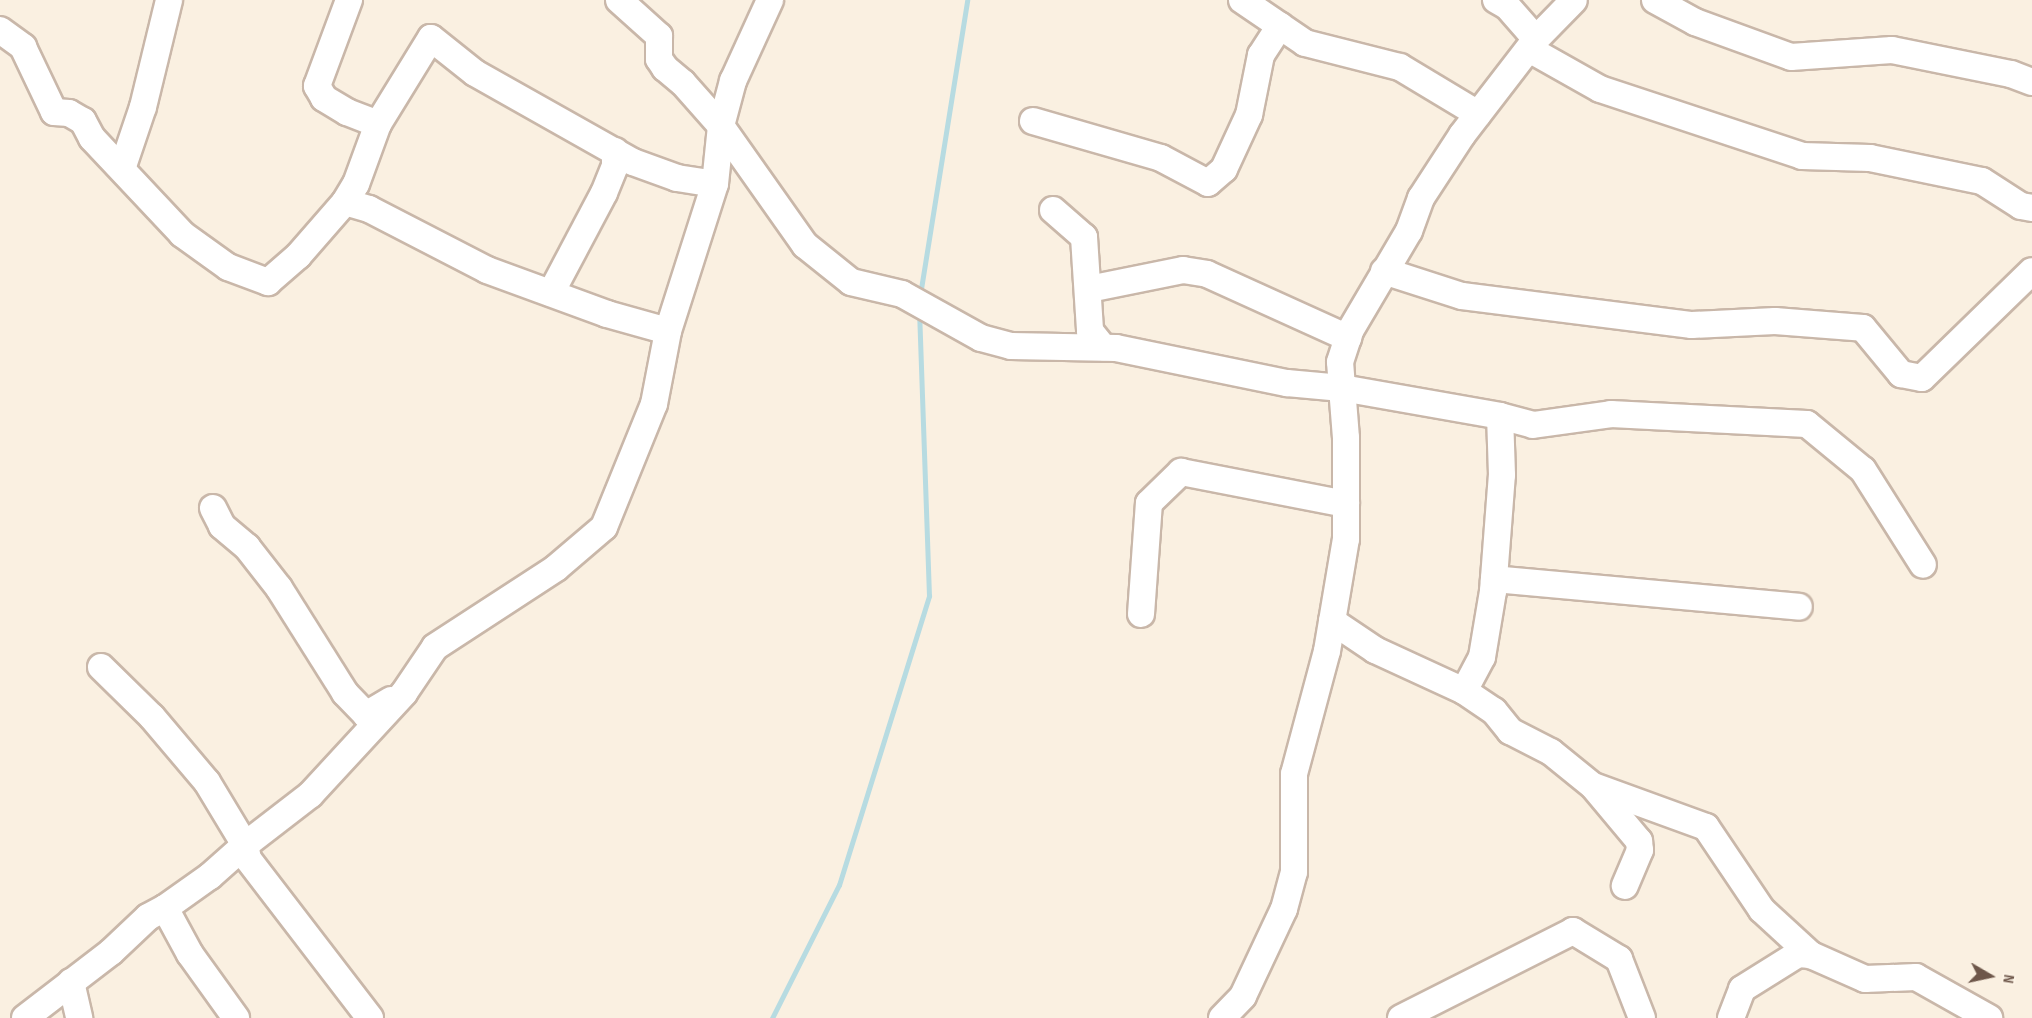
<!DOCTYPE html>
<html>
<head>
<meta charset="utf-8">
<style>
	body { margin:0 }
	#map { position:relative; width:2032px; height:1018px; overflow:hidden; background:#faf0e1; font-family:"Sofia Sans Condensed",sans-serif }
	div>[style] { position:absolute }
	.stream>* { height:5px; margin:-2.5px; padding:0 2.5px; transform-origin:2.5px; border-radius:2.5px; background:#b7dbe1 }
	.roads { filter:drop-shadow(2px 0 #c9b7a9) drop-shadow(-2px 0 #c9b7a9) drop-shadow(0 2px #c9b7a9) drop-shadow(0 -2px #c9b7a9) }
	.minor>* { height:26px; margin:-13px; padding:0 13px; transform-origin:13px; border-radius:13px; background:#fff }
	span { translate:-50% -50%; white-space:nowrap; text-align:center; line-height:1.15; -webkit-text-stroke:4.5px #fdf4e6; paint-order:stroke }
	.north { position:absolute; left:1960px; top:946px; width:60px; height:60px; -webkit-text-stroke:4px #fdf4e6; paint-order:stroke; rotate:99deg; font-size:16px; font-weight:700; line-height:24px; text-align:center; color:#6e574a }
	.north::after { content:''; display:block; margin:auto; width:21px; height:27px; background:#6e574a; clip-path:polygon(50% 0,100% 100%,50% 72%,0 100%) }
</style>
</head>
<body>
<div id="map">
	<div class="stream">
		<div style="left:920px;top:295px;width:299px;rotate:-80.9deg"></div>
		<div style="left:772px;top:1018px;width:149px;rotate:-63.3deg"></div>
		<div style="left:839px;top:885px;width:303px;rotate:-72.7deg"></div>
		<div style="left:929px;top:596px;width:283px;rotate:-92deg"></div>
	</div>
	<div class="roads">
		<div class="minor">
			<div style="left:619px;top:0;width:54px;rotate:42deg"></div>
			<div style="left:659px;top:36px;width:23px;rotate:90deg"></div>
			<div style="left:659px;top:59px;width:11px;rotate:56deg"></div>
			<div style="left:665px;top:68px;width:23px;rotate:40deg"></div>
			<div style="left:683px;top:83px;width:57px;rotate:48.5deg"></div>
			<div style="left:721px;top:126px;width:146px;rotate:54.8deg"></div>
			<div style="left:805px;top:245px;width:59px;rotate:38.8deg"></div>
			<div style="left:851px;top:282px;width:52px;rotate:13.2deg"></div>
			<div style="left:902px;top:294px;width:90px;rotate:29.1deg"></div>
			<div style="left:981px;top:338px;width:31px;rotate:15deg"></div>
			<div style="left:1011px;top:346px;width:105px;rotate:1.1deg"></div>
			<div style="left:1116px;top:348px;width:175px;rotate:11.6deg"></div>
			<div style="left:1287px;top:383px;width:55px;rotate:5.2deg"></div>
			<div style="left:1342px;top:388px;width:160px;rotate:10deg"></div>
			<div style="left:1500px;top:416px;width:34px;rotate:15deg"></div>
			<div style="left:1533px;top:425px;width:79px;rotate:-8deg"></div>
			<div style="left:1611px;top:414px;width:196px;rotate:2.9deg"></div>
			<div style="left:1807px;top:424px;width:72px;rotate:39.4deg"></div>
			<div style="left:1863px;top:470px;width:112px;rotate:57.7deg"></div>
			<div style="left:1242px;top:0;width:76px;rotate:34.3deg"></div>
			<div style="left:1305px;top:43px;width:98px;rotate:14.2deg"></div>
			<div style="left:1400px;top:67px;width:91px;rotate:31.1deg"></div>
			<div style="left:1496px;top:0;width:13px;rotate:29deg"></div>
			<div style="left:1507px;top:6px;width:44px;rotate:48.7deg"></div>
			<div style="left:1655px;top:0;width:46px;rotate:28.8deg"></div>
			<div style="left:1695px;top:22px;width:102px;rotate:20deg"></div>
			<div style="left:1791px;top:57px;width:101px;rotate:-4deg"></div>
			<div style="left:1892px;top:50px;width:121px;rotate:11.4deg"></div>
			<div style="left:2011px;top:74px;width:22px;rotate:21deg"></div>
			<div style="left:0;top:30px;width:29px;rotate:36deg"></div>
			<div style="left:23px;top:47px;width:72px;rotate:64.5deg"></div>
			<div style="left:54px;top:112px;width:15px;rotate:4deg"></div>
			<div style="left:69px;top:113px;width:16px;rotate:30deg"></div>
			<div style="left:83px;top:121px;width:19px;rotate:62deg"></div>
			<div style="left:92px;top:138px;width:132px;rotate:46.8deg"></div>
			<div style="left:182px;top:234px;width:57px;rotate:35.7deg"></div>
			<div style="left:228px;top:267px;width:43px;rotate:20.6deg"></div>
			<div style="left:268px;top:282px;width:40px;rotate:-41deg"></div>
			<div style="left:298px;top:256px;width:72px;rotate:-49deg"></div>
			<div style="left:345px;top:202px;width:25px;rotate:16deg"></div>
			<div style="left:369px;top:209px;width:133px;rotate:27.3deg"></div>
			<div style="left:487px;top:270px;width:128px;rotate:20.1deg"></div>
			<div style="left:607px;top:314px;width:63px;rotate:15.6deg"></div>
			<div style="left:1529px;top:49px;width:81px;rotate:29.4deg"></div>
			<div style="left:1600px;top:89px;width:213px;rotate:18.3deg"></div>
			<div style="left:1802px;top:156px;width:68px;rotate:1.7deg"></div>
			<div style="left:1870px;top:158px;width:114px;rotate:11.6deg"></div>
			<div style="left:1982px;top:181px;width:46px;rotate:32.7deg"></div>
			<div style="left:2021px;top:206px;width:11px;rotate:10deg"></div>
			<div style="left:1033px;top:121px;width:133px;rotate:16.1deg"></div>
			<div style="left:1161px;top:158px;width:53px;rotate:28deg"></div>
			<div style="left:1208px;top:183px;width:21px;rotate:-41deg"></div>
			<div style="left:1224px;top:169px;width:60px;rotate:-65.2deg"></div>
			<div style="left:1249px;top:115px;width:61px;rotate:-78.7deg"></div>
			<div style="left:1261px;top:55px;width:35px;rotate:-57deg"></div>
			<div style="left:378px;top:124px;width:101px;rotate:-58.4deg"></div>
			<div style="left:431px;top:38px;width:56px;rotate:38.5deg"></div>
			<div style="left:475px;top:73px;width:181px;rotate:29.4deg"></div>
			<div style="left:633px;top:162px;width:47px;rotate:20deg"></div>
			<div style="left:677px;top:178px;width:38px;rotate:9deg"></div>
			<div style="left:122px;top:169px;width:65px;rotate:-71.3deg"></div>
			<div style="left:143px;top:107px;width:110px;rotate:-76.3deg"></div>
			<div style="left:345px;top:202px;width:21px;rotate:-59deg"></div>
			<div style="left:356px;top:184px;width:64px;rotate:-69.9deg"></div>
			<div style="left:378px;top:124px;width:33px;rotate:-159deg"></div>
			<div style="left:347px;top:112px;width:27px;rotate:-149deg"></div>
			<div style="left:324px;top:98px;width:14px;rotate:-120deg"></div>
			<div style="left:317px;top:86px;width:92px;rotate:-69.6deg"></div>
			<div style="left:1053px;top:210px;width:41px;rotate:41.1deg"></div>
			<div style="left:1084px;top:237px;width:94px;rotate:86.3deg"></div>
			<div style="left:1090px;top:331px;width:21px;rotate:51deg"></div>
			<div style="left:1384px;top:271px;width:82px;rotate:17.8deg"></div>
			<div style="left:1462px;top:296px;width:232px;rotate:7.2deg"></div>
			<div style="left:1692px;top:325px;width:83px;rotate:-2.8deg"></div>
			<div style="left:1775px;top:321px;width:88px;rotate:4.5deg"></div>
			<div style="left:1863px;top:328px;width:60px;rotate:50.4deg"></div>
			<div style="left:1901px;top:374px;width:21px;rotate:11deg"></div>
			<div style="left:1922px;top:378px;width:153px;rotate:-44.2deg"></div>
			<div style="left:1089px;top:289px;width:96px;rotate:-11.4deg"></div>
			<div style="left:1183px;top:270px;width:24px;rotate:9deg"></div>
			<div style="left:1207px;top:274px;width:155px;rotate:24.4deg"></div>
			<div style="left:551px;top:293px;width:113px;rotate:-62.1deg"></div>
			<div style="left:604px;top:193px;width:29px;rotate:-68deg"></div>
			<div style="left:615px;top:166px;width:15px;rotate:-90deg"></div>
			<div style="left:213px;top:508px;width:20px;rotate:63deg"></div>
			<div style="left:222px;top:526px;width:33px;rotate:40deg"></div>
			<div style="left:247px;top:547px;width:52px;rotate:52deg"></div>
			<div style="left:279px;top:588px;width:124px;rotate:57.8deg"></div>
			<div style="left:345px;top:693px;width:30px;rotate:46deg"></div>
			<div style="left:366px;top:715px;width:29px;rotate:-31deg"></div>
			<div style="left:1494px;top:579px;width:306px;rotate:5.2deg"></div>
			<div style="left:1141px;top:614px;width:111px;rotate:-85.9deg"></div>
			<div style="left:1149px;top:503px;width:45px;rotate:-44.1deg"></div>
			<div style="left:1181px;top:472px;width:168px;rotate:11deg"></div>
			<div style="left:1332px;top:621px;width:52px;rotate:34deg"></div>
			<div style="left:1375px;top:650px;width:98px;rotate:24.7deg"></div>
			<div style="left:1464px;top:691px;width:36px;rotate:34deg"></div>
			<div style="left:1494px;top:711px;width:26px;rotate:51deg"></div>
			<div style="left:1510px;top:731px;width:46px;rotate:27.1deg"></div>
			<div style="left:1551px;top:752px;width:54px;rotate:39deg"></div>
			<div style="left:1593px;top:786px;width:72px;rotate:50.1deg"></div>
			<div style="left:1639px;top:841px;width:9px;rotate:84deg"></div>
			<div style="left:1640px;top:850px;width:39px;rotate:113deg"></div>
			<div style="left:101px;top:667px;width:71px;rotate:44.4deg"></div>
			<div style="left:152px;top:717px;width:85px;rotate:49.8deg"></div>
			<div style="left:207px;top:782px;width:74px;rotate:58.9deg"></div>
			<div style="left:245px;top:845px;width:47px;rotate:138.5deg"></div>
			<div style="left:210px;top:876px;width:55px;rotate:144.6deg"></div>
			<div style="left:1464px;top:691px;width:38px;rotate:-62deg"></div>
			<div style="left:1482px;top:657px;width:67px;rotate:-80.5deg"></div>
			<div style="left:1493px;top:591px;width:116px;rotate:-85.6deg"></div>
			<div style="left:1502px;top:475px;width:59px;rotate:-91.9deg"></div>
			<div style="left:1596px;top:787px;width:117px;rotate:20deg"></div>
			<div style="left:1706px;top:827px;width:100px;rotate:56deg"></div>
			<div style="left:1762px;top:910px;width:67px;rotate:42.6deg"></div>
			<div style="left:71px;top:982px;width:37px;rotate:77deg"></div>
			<div style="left:25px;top:1018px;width:108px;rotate:-37.5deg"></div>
			<div style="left:111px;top:952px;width:51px;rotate:-43.4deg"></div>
			<div style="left:148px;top:917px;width:19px;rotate:-28deg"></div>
			<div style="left:165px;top:908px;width:52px;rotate:61.5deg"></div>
			<div style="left:190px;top:954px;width:79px;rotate:54.3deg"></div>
			<div style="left:370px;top:1018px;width:200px;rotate:-127.5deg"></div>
			<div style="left:248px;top:859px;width:14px;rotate:-102deg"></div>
			<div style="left:245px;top:845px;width:82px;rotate:-37.6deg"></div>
			<div style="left:310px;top:795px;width:139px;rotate:-47.3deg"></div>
			<div style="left:404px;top:693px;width:55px;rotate:-56deg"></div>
			<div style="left:435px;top:647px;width:145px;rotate:-33.1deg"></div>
			<div style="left:556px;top:568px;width:63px;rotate:-40.5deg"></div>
			<div style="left:604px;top:527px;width:133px;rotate:-67.9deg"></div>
			<div style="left:654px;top:404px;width:74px;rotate:-79.1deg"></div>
			<div style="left:668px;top:331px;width:154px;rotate:-72.3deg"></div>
			<div style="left:715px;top:184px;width:58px;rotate:-84.1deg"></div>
			<div style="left:721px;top:126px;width:47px;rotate:-75.1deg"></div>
			<div style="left:733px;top:81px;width:89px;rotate:-65.4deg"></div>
			<div style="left:1222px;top:1018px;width:30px;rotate:-46deg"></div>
			<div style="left:1243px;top:996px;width:96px;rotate:-64.8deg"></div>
			<div style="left:1284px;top:909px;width:38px;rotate:-75deg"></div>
			<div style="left:1294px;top:872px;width:98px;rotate:-90deg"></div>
			<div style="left:1294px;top:774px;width:127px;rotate:-75deg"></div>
			<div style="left:1327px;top:651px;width:114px;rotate:-80.4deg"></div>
			<div style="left:1346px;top:539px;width:101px;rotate:-90deg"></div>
			<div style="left:1346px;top:438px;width:76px;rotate:-94.5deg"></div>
			<div style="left:1340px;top:362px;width:33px;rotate:-72deg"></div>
			<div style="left:1350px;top:331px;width:116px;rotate:-59.5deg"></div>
			<div style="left:1409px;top:231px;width:35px;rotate:-70deg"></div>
			<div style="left:1421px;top:198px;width:75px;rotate:-56.9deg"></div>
			<div style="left:1462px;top:135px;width:121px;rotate:-52.4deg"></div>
			<div style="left:1536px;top:39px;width:54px;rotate:-45.7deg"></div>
			<div style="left:1401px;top:1018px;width:193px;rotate:-26.8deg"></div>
			<div style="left:1573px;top:931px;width:54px;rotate:31.3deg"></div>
			<div style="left:1619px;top:959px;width:63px;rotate:68.7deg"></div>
			<div style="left:1731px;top:1018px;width:31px;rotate:-69deg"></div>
			<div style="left:1742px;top:989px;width:66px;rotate:-32deg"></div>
			<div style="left:1798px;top:954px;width:13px;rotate:4deg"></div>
			<div style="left:1811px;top:955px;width:59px;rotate:24deg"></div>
			<div style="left:1865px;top:979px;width:51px;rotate:-2.2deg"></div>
			<div style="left:1916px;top:977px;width:84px;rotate:29.3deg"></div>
		</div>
	</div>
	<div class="north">N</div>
</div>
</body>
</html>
